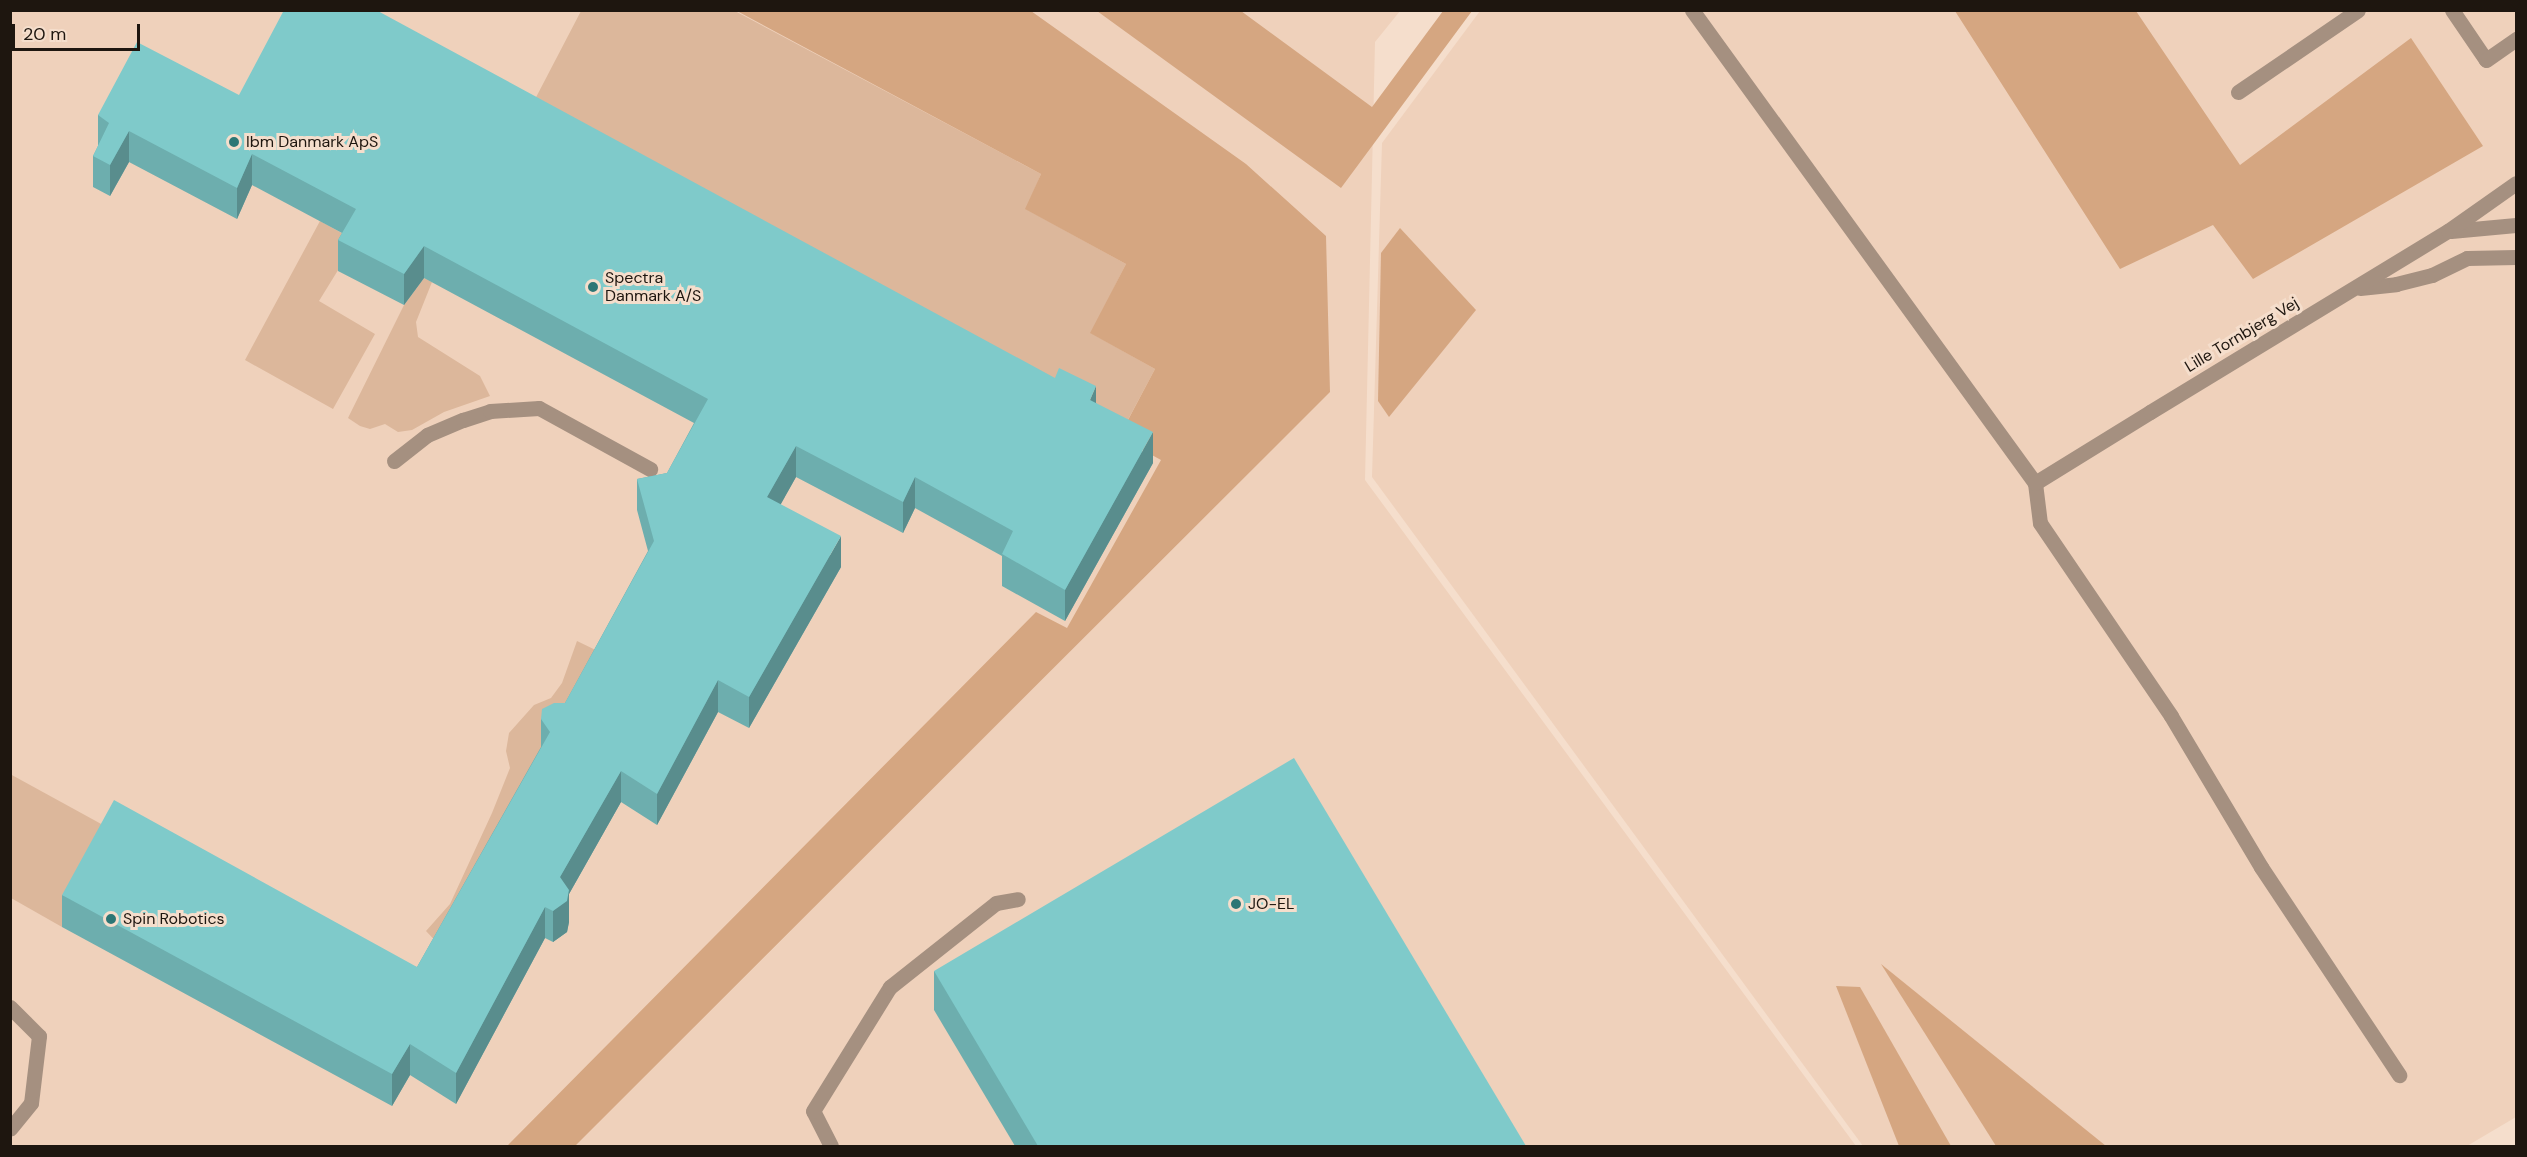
<!DOCTYPE html>
<html>
<head>
<meta charset="utf-8">
<style>
	body { margin:0 }
	#map { position:relative; width:2527px; height:1157px; overflow:hidden; background:#f5decc; font-family:"DM Sans",sans-serif }
	div>[style] { position:absolute }
	.built>* { inset:0; background:#efd1bb }
	.green>* { inset:0; background:#dcb79b }
	.forest>* { inset:0; background:#d5a681 }
	.service>* { height:15px; margin:-7.5px; padding:0 7.5px; transform-origin:7.5px; border-radius:7.5px; background:#a59080 }
	.minor>* { height:15px; margin:-7.5px; padding:0 7.5px; transform-origin:7.5px; border-radius:7.5px; background:#a59080 }
	.wall>* { inset:0; background:#6daeae }
	.shaded-wall>* { inset:0; background:#598d8d }
	.building>* { inset:0; background:#7fcaca }
	.dots>* { width:16px; height:16px; translate:-50% -50%; box-sizing:border-box; border:3px solid #f5decc; border-radius:50% }
	span { translate:-50% -50%; white-space:nowrap; text-align:center; line-height:1.15; -webkit-text-stroke:6px #f5decc; paint-order:stroke }
	.poi-label { font-size:16px; color:#1e160f }
	.left { translate:0 -50%; text-align:left }
	.street-label { font-size:16px; color:#1e160f }
	.frame { position:absolute; inset:0; border:12px solid #1e160f; pointer-events:none }
	.scale { position:absolute; left:12px; top:24px; width:128px; height:27px; box-sizing:border-box; border:3px solid #1e160f; border-top:0; padding-left:8px; font-size:18px; line-height:21px; white-space:nowrap; color:#1e160f; -webkit-text-stroke:4px #f5decc; paint-order:stroke }
</style>
</head>
<body>
<div id="map">
	<div class="built">
		<div style="clip-path:polygon(10px 11px,1400px 11px,1375px 42px,1365px 480px,1856px 1146px,11px 1146px)"></div>
		<div style="clip-path:polygon(1480px 11px,2516px 11px,2516px 1117px,2467px 1146px,1863px 1146px,1372px 477px,1382px 143px)"></div>
	</div>
	<div class="green">
		<div style="clip-path:polygon(581px 11px,735px 11px,1041px 174px,1026px 209px,1126px 264px,1091px 333px,1155px 369px,1115px 444px,532px 105px)"></div>
		<div style="clip-path:polygon(320px 221px,356px 241px,319px 301px,375px 334px,333px 409px,245px 360px)"></div>
		<div style="clip-path:polygon(424px 278px,432px 282px,416px 322px,418px 337px,480px 376px,490px 396px,444px 412px,412px 430px,398px 432px,385px 424px,370px 429px,360px 426px,348px 418px,404px 305px)"></div>
		<div style="clip-path:polygon(577px 641px,608px 656px,541px 751px,444px 950px,426px 931px,450px 904px,492px 813px,510px 768px,506px 751px,509px 733px,534px 705px,551px 698px,562px 683px)"></div>
		<div style="clip-path:polygon(10px 774px,114px 831px,62px 927px,11px 898px)"></div>
	</div>
	<div class="forest">
		<div style="clip-path:polygon(737px 11px,1031px 11px,1246px 164px,1326px 236px,1330px 392px,575px 1146px,507px 1146px,1036px 612px,1067px 628px,1161px 460px,1119px 437px,1155px 369px,1090px 333px,1126px 264px,1025px 209px,1041px 174px)"></div>
		<div style="clip-path:polygon(1097px 11px,1241px 11px,1372px 107px,1443px 11px,1472px 11px,1341px 188px)"></div>
		<div style="clip-path:polygon(1955px 11px,2136px 11px,2240px 165px,2411px 38px,2483px 146px,2253px 279px,2213px 225px,2120px 269px)"></div>
		<div style="clip-path:polygon(1400px 228px,1476px 310px,1389px 417px,1378px 401px,1381px 253px)"></div>
		<div style="clip-path:polygon(1881px 964px,2106px 1146px,1996px 1146px)"></div>
		<div style="clip-path:polygon(1836px 986px,1860px 987px,1951px 1146px,1899px 1146px)"></div>
	</div>
	<div class="service">
		<div style="left:1692px;top:10px;width:584px;rotate:54.05deg"></div>
		<div style="left:2035px;top:483px;width:40px;rotate:82.9deg"></div>
		<div style="left:2040px;top:523px;width:233px;rotate:55.8deg"></div>
		<div style="left:2171px;top:716px;width:176px;rotate:59.2deg"></div>
		<div style="left:2261px;top:867px;width:250px;rotate:56.4deg"></div>
		<div style="left:2452px;top:10px;width:60px;rotate:55.8deg"></div>
		<div style="left:2486px;top:60px;width:37px;rotate:-35deg"></div>
		<div style="left:2238px;top:92px;width:145px;rotate:-34.3deg"></div>
		<div style="left:394px;top:461px;width:42px;rotate:-38.2deg"></div>
		<div style="left:427px;top:435px;width:39px;rotate:-23deg"></div>
		<div style="left:463px;top:420px;width:28px;rotate:-18deg"></div>
		<div style="left:490px;top:411px;width:49px;rotate:-3.5deg"></div>
		<div style="left:539px;top:408px;width:127px;rotate:28.8deg"></div>
		<div style="left:2035px;top:483px;width:135px;rotate:-31.7deg"></div>
		<div style="left:831px;top:1146px;width:39px;rotate:-117deg"></div>
		<div style="left:813px;top:1111px;width:146px;rotate:-58.2deg"></div>
		<div style="left:890px;top:987px;width:135px;rotate:-38.4deg"></div>
		<div style="left:996px;top:903px;width:22px;rotate:-10deg"></div>
	</div>
	<div class="minor">
		<div style="left:2451px;top:231px;width:65px;rotate:-5.3deg"></div>
		<div style="left:2360px;top:288px;width:36px;rotate:-6deg"></div>
		<div style="left:2396px;top:284px;width:37px;rotate:-14deg"></div>
		<div style="left:2432px;top:275px;width:39px;rotate:-26deg"></div>
		<div style="left:2467px;top:258px;width:49px;rotate:-1.2deg"></div>
		<div style="left:2150px;top:412px;width:349px;rotate:-31.3deg"></div>
		<div style="left:2448px;top:231px;width:83px;rotate:-35.2deg"></div>
		<div style="left:10px;top:1007px;width:41px;rotate:45deg"></div>
		<div style="left:39px;top:1036px;width:67px;rotate:96.8deg"></div>
		<div style="left:31px;top:1103px;width:33px;rotate:129deg"></div>
	</div>
	<div class="wall">
		<div style="clip-path:polygon(239px 95px,1096px 403px,1153px 463px,1065px 621px,1002px 586px,1002px 556px,915px 508px,903px 533px,796px 477px,780px 505px,841px 567px,749px 728px,718px 712px,657px 825px,621px 802px,569px 894px,569px 922px,567px 932px,553px 942px,545px 938px,456px 1104px,410px 1075px,392px 1106px,62px 927px,62px 895px,417px 967px,541px 747px,541px 719px,565px 703px,648px 551px,637px 510px,637px 479px,667px 473px,694px 423px,424px 278px,404px 305px,338px 271px,338px 240px,342px 233px,252px 185px,237px 219px,129px 162px,110px 196px,93px 187px,93px 156px,98px 146px,98px 115px)"></div>
		<div style="clip-path:polygon(934px 971px,1526px 1146px,1015px 1146px,934px 1010px)"></div>
	</div>
	<div class="shaded-wall">
		<div style="clip-path:polygon(129px 131px,129px 162px,110px 196px,110px 165px)"></div>
		<div style="clip-path:polygon(252px 154px,252px 185px,237px 219px,237px 188px)"></div>
		<div style="clip-path:polygon(424px 246px,424px 278px,404px 305px,404px 274px)"></div>
		<div style="clip-path:polygon(1096px 386px,1096px 417px,1090px 400px)"></div>
		<div style="clip-path:polygon(1153px 432px,1153px 463px,1065px 621px,1065px 590px)"></div>
		<div style="clip-path:polygon(796px 446px,796px 477px,767px 529px,767px 497px)"></div>
		<div style="clip-path:polygon(915px 477px,915px 508px,903px 533px,903px 502px)"></div>
		<div style="clip-path:polygon(841px 536px,841px 567px,749px 728px,749px 697px)"></div>
		<div style="clip-path:polygon(718px 680px,718px 712px,657px 825px,657px 794px)"></div>
		<div style="clip-path:polygon(621px 771px,621px 802px,569px 894px,569px 922px,567px 932px,553px 942px,553px 911px,560px 877px)"></div>
		<div style="clip-path:polygon(545px 907px,545px 938px,456px 1104px,456px 1073px)"></div>
		<div style="clip-path:polygon(410px 1044px,410px 1075px,392px 1106px,392px 1074px)"></div>
	</div>
	<div class="building">
		<div style="clip-path:polygon(284px 10px,376px 10px,1055px 378px,1059px 368px,1096px 386px,1090px 400px,1153px 432px,1065px 590px,1002px 554px,1013px 531px,915px 477px,903px 502px,796px 446px,767px 497px,841px 536px,749px 697px,718px 680px,657px 794px,621px 771px,560px 877px,569px 890px,567px 901px,553px 911px,545px 907px,456px 1073px,410px 1044px,392px 1074px,62px 895px,114px 800px,417px 967px,550px 732px,541px 719px,542px 709px,554px 703px,565px 703px,654px 541px,637px 479px,667px 473px,708px 399px,424px 246px,404px 274px,338px 240px,356px 209px,252px 154px,237px 188px,129px 131px,110px 165px,93px 156px,109px 123px,98px 115px,137px 42px,239px 95px)"></div>
		<div style="clip-path:polygon(1294px 758px,1526px 1146px,1038px 1146px,934px 971px)"></div>
	</div>
	<div class="dots">
		<div style="left:234px;top:142px;background:#2c7675"></div>
		<div style="left:593px;top:287px;background:#2c7675"></div>
		<div style="left:1236px;top:904px;background:#2c7675"></div>
		<div style="left:111px;top:919px;background:#2c7675"></div>
	</div>
	<div class="poi-label">
		<span class="left" style="left:246px;top:142px">Ibm Danmark ApS</span>
		<span class="left" style="left:605px;top:287px">Spectra<br>Danmark A/S</span>
		<span class="left" style="left:1248px;top:904px">JO-EL</span>
		<span class="left" style="left:123px;top:919px">Spin Robotics</span>
	</div>
	<div class="street-label">
		<span style="left:2242px;top:335px;rotate:-31deg">Lille Tornbjerg Vej</span>
	</div>
	<div class="frame"></div>
	<div class="scale">20 m</div>
</div>
</body>
</html>
